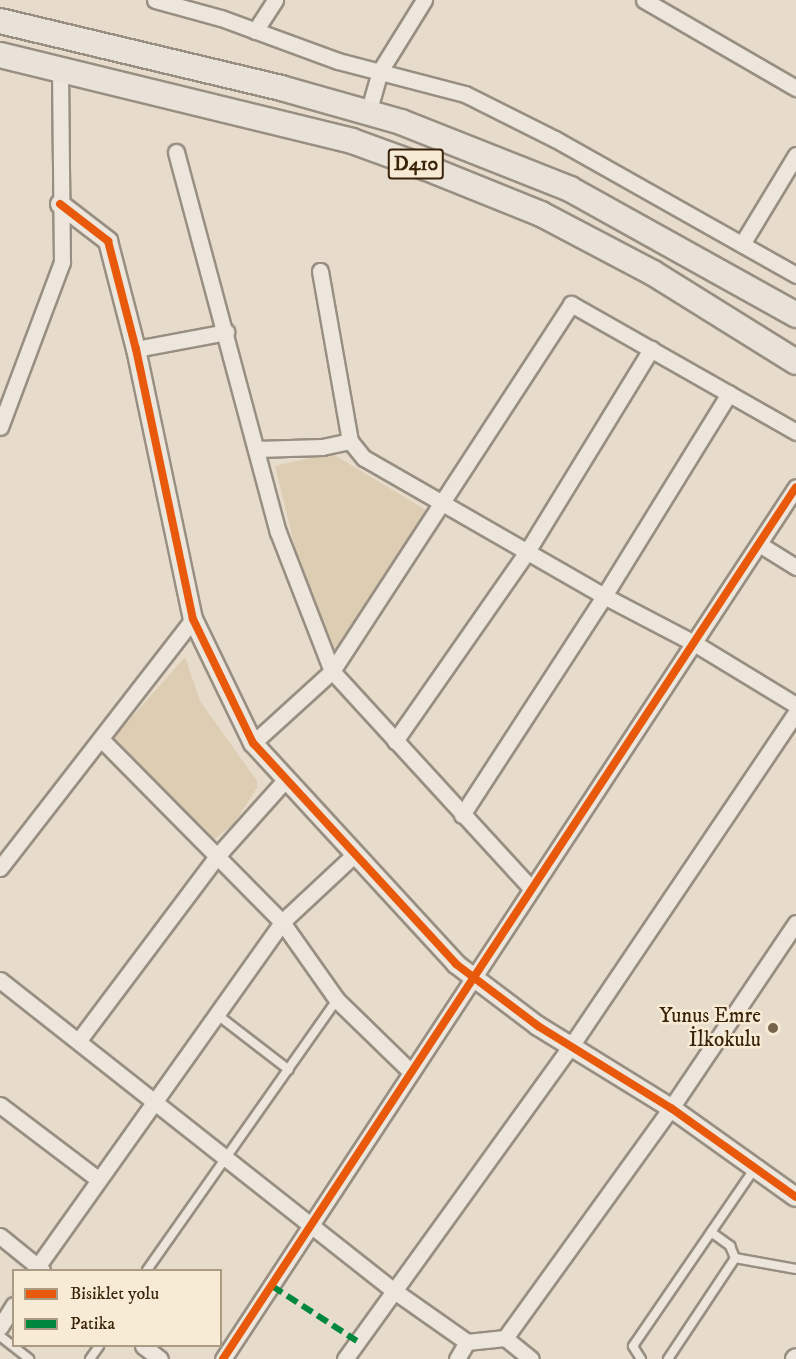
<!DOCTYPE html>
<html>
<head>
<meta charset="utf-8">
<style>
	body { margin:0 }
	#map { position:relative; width:796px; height:1359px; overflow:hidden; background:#e7dccb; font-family:"IM FELL DW Pica",serif }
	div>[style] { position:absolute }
	.green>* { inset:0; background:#ddcdb3 }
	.roads { filter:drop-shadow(2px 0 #988f82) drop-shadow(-2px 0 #988f82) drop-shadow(0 2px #988f82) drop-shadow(0 -2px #988f82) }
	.service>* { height:8px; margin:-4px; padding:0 4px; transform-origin:4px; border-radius:4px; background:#ece6dd }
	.minor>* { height:15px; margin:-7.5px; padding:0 7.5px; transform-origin:7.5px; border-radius:7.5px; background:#ece6dd }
	.tertiary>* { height:18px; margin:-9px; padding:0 9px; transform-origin:9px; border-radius:9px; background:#ece6dd }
	.trunk>* { height:24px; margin:-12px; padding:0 12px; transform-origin:12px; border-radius:12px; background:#e8e2d8 }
	.quiet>* { height:6px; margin-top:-3px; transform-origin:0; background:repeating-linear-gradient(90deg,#00873e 0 12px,transparent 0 18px) }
	.cycleway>* { height:8px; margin:-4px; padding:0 4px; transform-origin:4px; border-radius:4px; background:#e8590c }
	.dots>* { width:16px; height:16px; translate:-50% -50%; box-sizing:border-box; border:3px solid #f8ebd5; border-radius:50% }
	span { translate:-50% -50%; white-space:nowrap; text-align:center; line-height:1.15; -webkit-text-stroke:5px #f8ebd5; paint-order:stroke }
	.shield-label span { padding:2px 4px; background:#f8ebd5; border:2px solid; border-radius:4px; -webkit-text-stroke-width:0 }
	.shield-label { font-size:20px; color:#392409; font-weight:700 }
	.poi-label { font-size:21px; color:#392409 }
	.right { translate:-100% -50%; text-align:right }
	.legend { position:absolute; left:12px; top:1269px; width:210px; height:78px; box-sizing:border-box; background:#f8ebd5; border:2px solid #ac9b83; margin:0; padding:8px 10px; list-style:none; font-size:18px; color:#392409 }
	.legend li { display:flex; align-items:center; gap:12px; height:30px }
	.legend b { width:30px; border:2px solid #ac9b83 }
</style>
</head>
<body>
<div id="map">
	<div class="green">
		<div style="clip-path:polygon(331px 453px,426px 510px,335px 650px,296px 552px,275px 466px)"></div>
		<div style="clip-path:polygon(185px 657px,200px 701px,257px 781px,257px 788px,233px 825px,213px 840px,114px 737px)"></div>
	</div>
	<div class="roads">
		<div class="service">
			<div style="left:215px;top:1013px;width:93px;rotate:37.6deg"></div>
			<div style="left:711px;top:1232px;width:24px;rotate:36deg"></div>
			<div style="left:730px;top:1246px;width:13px;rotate:67deg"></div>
			<div style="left:735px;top:1258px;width:62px;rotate:10.2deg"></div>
			<div style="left:147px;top:1270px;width:330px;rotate:-54.9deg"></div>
			<div style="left:0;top:1336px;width:37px;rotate:38deg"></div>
			<div style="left:90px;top:1359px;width:16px;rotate:-55deg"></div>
			<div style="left:641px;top:1359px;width:15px;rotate:-122deg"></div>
			<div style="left:633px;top:1346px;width:214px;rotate:-55.6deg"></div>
			<div style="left:668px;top:1359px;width:121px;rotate:-56.4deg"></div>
		</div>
		<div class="minor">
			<div style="left:155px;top:0;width:68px;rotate:15.3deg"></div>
			<div style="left:221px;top:18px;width:125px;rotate:20.2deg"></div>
			<div style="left:338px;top:61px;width:131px;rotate:14.6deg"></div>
			<div style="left:465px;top:94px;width:101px;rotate:26.6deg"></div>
			<div style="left:555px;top:139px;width:277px;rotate:29.4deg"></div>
			<div style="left:644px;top:0;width:176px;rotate:30.1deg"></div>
			<div style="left:255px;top:31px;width:37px;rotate:-57deg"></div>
			<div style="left:368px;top:113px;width:44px;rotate:-74.1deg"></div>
			<div style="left:380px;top:71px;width:84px;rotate:-58.2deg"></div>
			<div style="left:176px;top:152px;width:393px;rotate:75deg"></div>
			<div style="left:278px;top:532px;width:149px;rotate:68.8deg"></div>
			<div style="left:332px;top:671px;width:294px;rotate:47.5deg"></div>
			<div style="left:742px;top:244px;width:104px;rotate:-58.8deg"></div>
			<div style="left:320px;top:271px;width:173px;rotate:80deg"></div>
			<div style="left:350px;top:441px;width:22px;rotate:51deg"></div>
			<div style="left:364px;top:458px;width:277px;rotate:29.9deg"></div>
			<div style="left:604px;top:596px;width:102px;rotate:27.6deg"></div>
			<div style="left:694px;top:643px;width:119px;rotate:31.3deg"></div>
			<div style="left:136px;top:349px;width:92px;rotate:-10.7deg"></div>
			<div style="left:0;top:427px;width:176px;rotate:-69.4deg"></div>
			<div style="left:62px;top:262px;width:192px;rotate:-90.6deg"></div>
			<div style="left:256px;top:449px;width:66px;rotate:-1.7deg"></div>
			<div style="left:322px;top:447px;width:29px;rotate:-12deg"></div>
			<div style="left:759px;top:544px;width:44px;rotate:31.9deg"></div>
			<div style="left:101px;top:739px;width:257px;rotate:45.3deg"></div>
			<div style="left:282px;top:922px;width:95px;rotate:54.8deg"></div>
			<div style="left:337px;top:1000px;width:103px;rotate:44.2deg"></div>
			<div style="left:395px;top:741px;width:233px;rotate:-55.1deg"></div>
			<div style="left:528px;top:550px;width:236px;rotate:-58.5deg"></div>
			<div style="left:253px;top:743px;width:107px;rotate:-42.3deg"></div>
			<div style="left:332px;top:671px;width:438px;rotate:-56.9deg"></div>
			<div style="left:571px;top:304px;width:259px;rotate:29.6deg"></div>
			<div style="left:462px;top:815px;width:261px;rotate:-57deg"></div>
			<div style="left:604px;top:596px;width:238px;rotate:-58.3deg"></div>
			<div style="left:0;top:868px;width:315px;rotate:-52.2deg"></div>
			<div style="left:0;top:980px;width:501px;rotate:38.27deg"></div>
			<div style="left:393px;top:1290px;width:90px;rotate:35.1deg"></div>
			<div style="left:467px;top:1342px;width:38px;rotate:-6deg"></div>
			<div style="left:505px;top:1338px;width:33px;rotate:39deg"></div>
			<div style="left:79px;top:1040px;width:231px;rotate:-53.1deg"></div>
			<div style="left:218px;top:855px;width:102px;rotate:-48.2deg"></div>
			<div style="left:0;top:1105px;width:123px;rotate:37.1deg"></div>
			<div style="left:0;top:1236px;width:54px;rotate:39deg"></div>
			<div style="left:35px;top:1270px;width:427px;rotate:-54.6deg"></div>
			<div style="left:282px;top:922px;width:100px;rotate:-43deg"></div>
			<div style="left:0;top:1327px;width:26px;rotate:-58deg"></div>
			<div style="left:505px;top:1338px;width:284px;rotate:-54.2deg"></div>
			<div style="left:671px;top:1108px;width:223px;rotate:-56deg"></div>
			<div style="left:143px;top:1346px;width:21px;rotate:37deg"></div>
			<div style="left:223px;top:1359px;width:1043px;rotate:-56.69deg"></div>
			<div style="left:345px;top:1359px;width:386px;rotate:-54.2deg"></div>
			<div style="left:571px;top:1046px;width:403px;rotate:-56deg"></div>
			<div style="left:457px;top:1359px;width:20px;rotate:-60deg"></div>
		</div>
		<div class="tertiary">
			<div style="left:60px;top:204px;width:61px;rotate:37.6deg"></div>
			<div style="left:108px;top:241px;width:112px;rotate:75.5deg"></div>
			<div style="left:136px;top:349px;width:276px;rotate:78.1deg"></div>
			<div style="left:193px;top:619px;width:138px;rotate:64.2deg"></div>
			<div style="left:253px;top:743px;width:300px;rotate:47.4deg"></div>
			<div style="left:456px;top:964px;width:103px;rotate:37.1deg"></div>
			<div style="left:538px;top:1026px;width:156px;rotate:31.7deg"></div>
			<div style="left:671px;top:1108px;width:153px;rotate:35.5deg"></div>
			<div style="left:795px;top:1359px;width:1px;rotate:-45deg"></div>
		</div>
		<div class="trunk">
			<div style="left:0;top:21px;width:289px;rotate:13.4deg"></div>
			<div style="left:281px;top:88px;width:125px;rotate:15.8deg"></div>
			<div style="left:401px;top:122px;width:182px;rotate:21.6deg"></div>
			<div style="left:570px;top:189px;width:259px;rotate:29.1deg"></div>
			<div style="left:0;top:55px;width:362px;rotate:13.7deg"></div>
			<div style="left:352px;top:141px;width:90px;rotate:20deg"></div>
			<div style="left:437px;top:172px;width:112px;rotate:22deg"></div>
			<div style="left:541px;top:214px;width:127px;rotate:27.8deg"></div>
			<div style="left:653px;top:273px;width:168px;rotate:31.9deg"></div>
		</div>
	</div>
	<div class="quiet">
		<div style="left:272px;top:1286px;width:101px;rotate:32.9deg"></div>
	</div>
	<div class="cycleway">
		<div style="left:60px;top:204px;width:61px;rotate:37.6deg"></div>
		<div style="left:108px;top:241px;width:112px;rotate:75.5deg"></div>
		<div style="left:136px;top:349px;width:276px;rotate:78.1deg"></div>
		<div style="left:193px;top:619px;width:138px;rotate:64.2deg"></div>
		<div style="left:253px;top:743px;width:300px;rotate:47.4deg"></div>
		<div style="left:456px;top:964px;width:103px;rotate:37.1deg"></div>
		<div style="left:538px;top:1026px;width:156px;rotate:31.7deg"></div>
		<div style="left:671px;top:1108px;width:153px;rotate:35.5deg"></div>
		<div style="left:223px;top:1359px;width:1043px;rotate:-56.69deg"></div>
	</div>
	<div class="dots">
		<div style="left:773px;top:1028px;background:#76644d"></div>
	</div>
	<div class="shield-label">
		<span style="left:416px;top:164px">D410</span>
	</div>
	<div class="poi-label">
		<span class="right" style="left:761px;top:1028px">Yunus Emre<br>İlkokulu</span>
	</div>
	<ul class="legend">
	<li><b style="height:8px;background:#e8590c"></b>Bisiklet yolu</li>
	<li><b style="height:8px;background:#00873e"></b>Patika</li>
	</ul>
</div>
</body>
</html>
